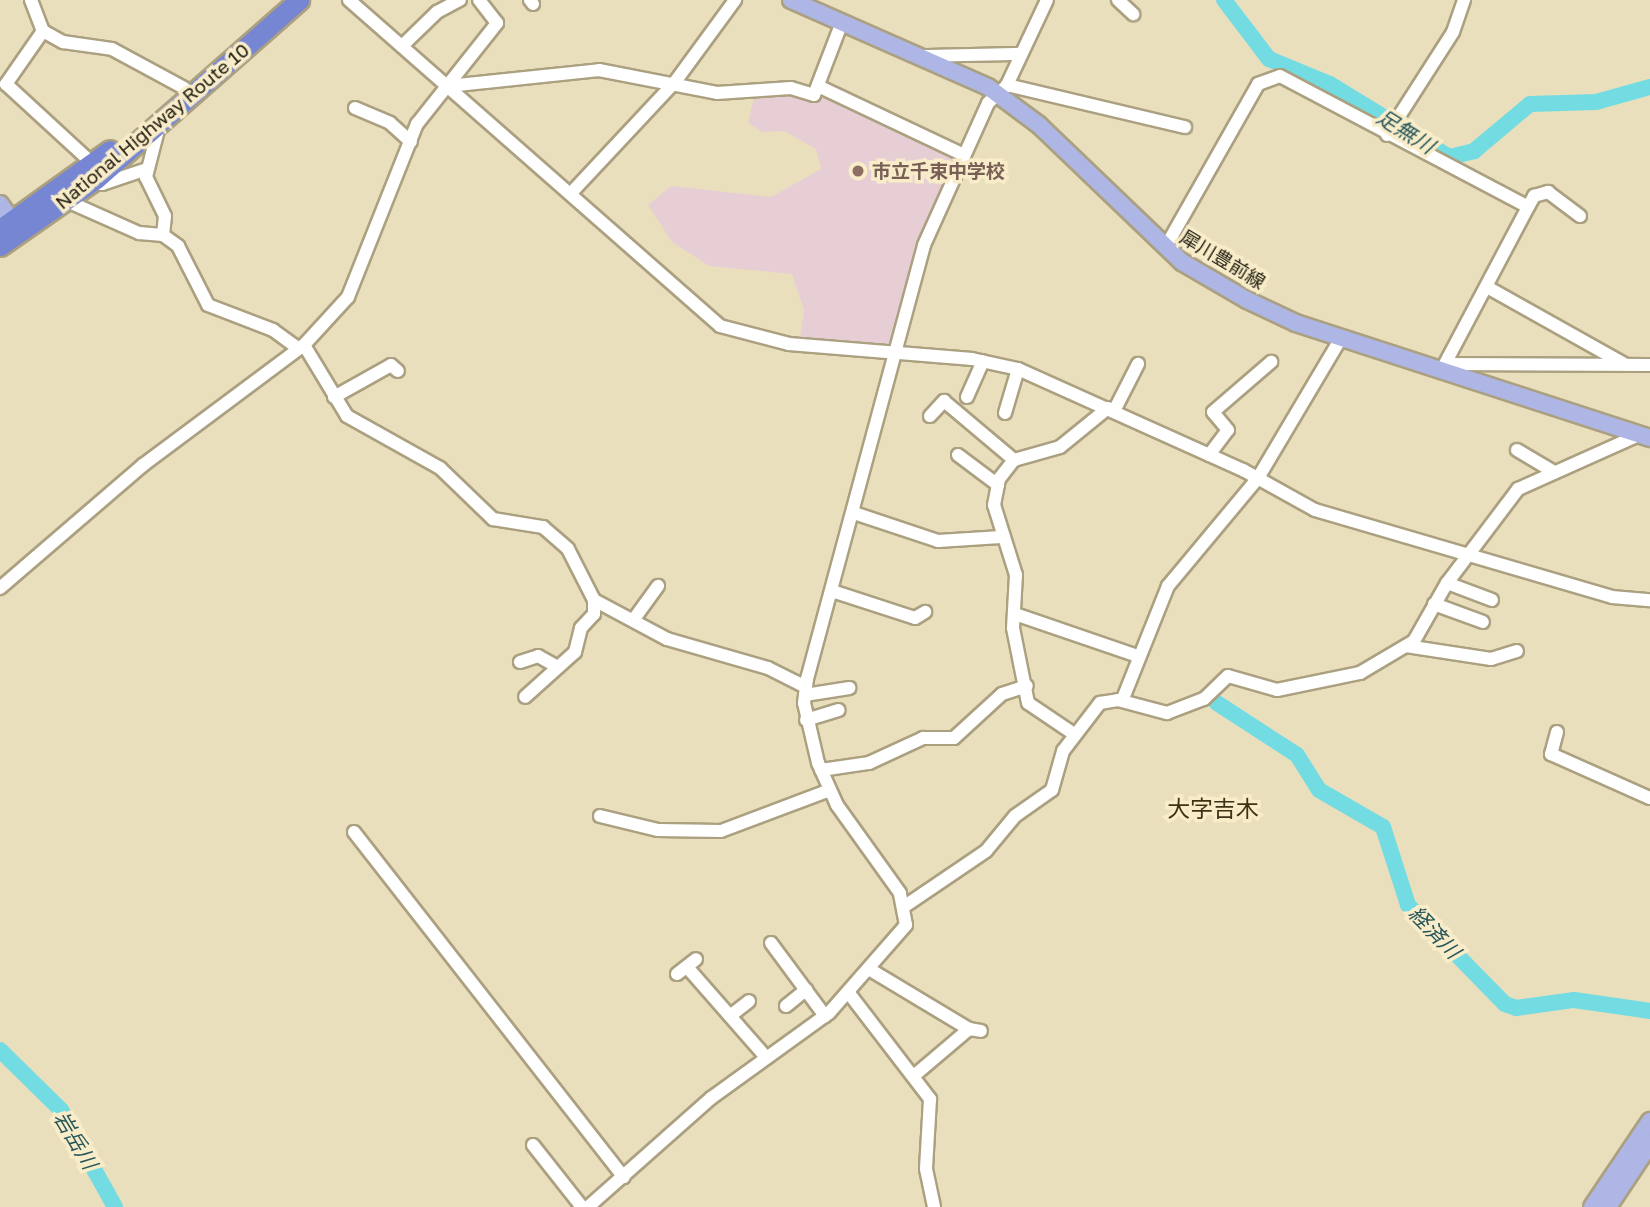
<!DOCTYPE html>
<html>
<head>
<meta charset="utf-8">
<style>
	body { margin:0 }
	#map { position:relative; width:1650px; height:1207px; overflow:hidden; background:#eadfbd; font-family:"Golos Text","Noto Sans JP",sans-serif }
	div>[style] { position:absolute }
	.education>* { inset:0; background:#e7ced5 }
	.river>* { height:16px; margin:-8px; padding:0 8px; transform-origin:8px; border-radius:8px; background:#72dce2 }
	.roads { filter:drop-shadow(2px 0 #aba080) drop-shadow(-2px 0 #aba080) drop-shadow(0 2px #aba080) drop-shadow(0 -2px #aba080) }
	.minor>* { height:12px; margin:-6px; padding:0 6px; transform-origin:6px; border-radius:6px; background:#fff }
	.major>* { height:16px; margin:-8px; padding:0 8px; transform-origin:8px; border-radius:8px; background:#adb6e5 }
	.highway>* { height:19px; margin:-9.5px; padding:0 9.5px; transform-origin:9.5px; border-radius:9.5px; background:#7686d3 }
	.dots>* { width:19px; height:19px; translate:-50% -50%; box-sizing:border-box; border:4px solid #f8ecc9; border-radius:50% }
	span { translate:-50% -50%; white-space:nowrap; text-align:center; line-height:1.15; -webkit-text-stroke:7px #f8ecc9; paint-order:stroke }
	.street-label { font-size:19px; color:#242013 }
	.education-label { font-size:19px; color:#785e54; font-weight:700 }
	.left { translate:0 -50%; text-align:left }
	.water-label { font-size:21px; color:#28575a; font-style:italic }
	.quarter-label { font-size:23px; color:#3c3215 }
</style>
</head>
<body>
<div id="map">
	<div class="education">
		<div style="clip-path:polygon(820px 87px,964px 155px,890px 347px,799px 345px,804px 310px,792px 274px,709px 266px,672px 242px,648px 205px,671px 186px,771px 197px,821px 169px,816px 149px,784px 131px,762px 132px,748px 123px,756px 89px,814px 95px)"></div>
	</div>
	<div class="river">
		<div style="left:1224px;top:0;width:74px;rotate:52.7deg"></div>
		<div style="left:1269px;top:59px;width:66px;rotate:22.3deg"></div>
		<div style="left:1330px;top:84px;width:140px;rotate:31.5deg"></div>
		<div style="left:1449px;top:157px;width:26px;rotate:-13deg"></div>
		<div style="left:1474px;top:151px;width:73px;rotate:-40deg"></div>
		<div style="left:1530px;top:104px;width:66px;rotate:-1.7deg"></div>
		<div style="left:1596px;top:102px;width:56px;rotate:-15.5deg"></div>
		<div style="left:1217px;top:703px;width:95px;rotate:33deg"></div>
		<div style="left:1297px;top:755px;width:41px;rotate:57.8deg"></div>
		<div style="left:1319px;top:790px;width:74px;rotate:30deg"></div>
		<div style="left:1383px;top:827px;width:82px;rotate:72.2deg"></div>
		<div style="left:1408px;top:905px;width:139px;rotate:45.6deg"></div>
		<div style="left:1505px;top:1004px;width:12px;rotate:20deg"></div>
		<div style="left:1516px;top:1008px;width:59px;rotate:-7.9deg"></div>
		<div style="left:1574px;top:1000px;width:77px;rotate:8.2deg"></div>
		<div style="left:0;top:1050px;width:86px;rotate:44.5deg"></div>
		<div style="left:61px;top:1110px;width:111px;rotate:60.9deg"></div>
	</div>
	<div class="roads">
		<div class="minor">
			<div style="left:31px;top:0;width:33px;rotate:69deg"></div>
			<div style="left:43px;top:31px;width:23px;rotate:29deg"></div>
			<div style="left:63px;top:42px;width:49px;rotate:8.1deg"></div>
			<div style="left:112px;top:49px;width:82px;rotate:28.4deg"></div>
			<div style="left:349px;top:0;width:494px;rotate:41.3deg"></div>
			<div style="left:720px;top:326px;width:71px;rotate:14.6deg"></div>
			<div style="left:789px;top:344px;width:184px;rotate:4.7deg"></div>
			<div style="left:972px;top:359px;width:47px;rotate:12.3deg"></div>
			<div style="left:1018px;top:369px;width:247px;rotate:24.2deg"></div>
			<div style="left:1243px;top:470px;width:82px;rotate:29.1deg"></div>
			<div style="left:1315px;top:510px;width:309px;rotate:16.3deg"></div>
			<div style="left:1612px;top:597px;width:38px;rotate:5deg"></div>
			<div style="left:530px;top:0;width:5px;rotate:53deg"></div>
			<div style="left:1118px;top:0;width:21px;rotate:43deg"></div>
			<div style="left:43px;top:31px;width:65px;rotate:124.9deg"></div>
			<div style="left:6px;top:84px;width:118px;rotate:42.6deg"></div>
			<div style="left:93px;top:164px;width:22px;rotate:66deg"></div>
			<div style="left:102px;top:184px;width:47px;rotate:-18.4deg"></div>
			<div style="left:402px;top:46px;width:49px;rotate:-44.2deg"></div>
			<div style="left:437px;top:12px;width:26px;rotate:-28deg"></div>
			<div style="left:922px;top:56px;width:98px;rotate:-1.2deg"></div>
			<div style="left:1007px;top:85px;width:183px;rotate:13.3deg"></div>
			<div style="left:448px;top:86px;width:152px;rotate:-6deg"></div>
			<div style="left:599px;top:70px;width:120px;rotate:11deg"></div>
			<div style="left:717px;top:93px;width:74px;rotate:-3.9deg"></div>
			<div style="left:791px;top:88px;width:24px;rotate:17deg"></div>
			<div style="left:814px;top:95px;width:78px;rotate:-69deg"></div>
			<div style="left:820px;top:87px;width:159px;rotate:25.3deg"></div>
			<div style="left:355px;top:108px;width:38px;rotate:23deg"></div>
			<div style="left:390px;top:123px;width:28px;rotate:42deg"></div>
			<div style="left:159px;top:126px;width:53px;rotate:104.3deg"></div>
			<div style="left:146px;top:177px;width:43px;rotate:64deg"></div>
			<div style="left:165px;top:216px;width:19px;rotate:96deg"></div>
			<div style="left:1387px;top:135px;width:122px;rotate:-57.3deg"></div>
			<div style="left:1453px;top:32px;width:34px;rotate:-71deg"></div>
			<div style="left:572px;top:192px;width:151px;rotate:-46.9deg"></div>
			<div style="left:675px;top:82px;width:102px;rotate:-53.8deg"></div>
			<div style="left:67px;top:201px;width:79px;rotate:24deg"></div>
			<div style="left:139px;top:233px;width:24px;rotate:5deg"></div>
			<div style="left:163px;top:235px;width:19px;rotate:36deg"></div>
			<div style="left:178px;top:246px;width:66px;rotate:63deg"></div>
			<div style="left:208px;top:305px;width:70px;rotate:21deg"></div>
			<div style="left:273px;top:330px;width:29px;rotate:36deg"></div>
			<div style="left:1528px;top:207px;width:13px;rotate:-61deg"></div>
			<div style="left:1534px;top:196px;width:15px;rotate:-16deg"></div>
			<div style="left:1548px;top:192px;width:40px;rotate:37deg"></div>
			<div style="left:1165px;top:248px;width:189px;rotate:-60.4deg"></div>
			<div style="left:1258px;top:84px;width:23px;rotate:-20deg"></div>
			<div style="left:1280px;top:76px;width:280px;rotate:27.8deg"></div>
			<div style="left:1528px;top:207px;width:186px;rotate:117.9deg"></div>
			<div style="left:1487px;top:287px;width:157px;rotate:29.3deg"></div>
			<div style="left:304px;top:345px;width:83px;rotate:58.8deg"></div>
			<div style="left:347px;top:416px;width:107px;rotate:29.2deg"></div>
			<div style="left:440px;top:468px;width:74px;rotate:43.9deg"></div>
			<div style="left:493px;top:519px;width:51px;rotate:9.1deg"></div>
			<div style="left:543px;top:527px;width:33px;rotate:41deg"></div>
			<div style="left:568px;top:549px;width:57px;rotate:63deg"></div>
			<div style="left:594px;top:600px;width:14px;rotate:90deg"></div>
			<div style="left:594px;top:614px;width:19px;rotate:133deg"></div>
			<div style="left:581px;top:628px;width:25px;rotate:104deg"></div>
			<div style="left:575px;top:652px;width:67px;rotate:138deg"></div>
			<div style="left:1447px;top:364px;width:203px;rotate:0.3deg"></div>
			<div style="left:334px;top:397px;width:65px;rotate:-29.3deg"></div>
			<div style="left:391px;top:365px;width:9px;rotate:41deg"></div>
			<div style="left:967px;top:397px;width:39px;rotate:-66deg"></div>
			<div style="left:1114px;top:411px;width:53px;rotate:-62.9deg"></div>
			<div style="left:1005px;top:413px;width:46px;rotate:-73.5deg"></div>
			<div style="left:930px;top:416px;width:21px;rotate:-47deg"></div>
			<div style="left:944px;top:401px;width:92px;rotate:40.1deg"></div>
			<div style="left:1517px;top:450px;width:43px;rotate:30.7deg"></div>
			<div style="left:958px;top:455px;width:50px;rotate:36.9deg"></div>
			<div style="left:1209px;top:455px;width:31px;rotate:-53deg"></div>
			<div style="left:1228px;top:430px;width:23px;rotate:-130deg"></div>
			<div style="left:1213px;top:412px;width:77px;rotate:-40.8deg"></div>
			<div style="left:854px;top:513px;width:89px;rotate:18.4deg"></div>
			<div style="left:938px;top:541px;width:63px;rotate:-3.6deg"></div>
			<div style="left:1447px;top:583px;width:48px;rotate:20.7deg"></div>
			<div style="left:0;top:588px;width:189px;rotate:-40.7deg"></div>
			<div style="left:143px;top:465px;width:201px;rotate:-36.7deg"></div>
			<div style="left:304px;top:345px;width:65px;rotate:-47.5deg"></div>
			<div style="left:348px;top:297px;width:186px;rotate:-68.3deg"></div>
			<div style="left:417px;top:124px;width:129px;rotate:-51.6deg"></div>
			<div style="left:497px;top:23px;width:29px;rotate:-128deg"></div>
			<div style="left:832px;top:591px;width:87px;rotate:18deg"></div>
			<div style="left:915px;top:618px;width:12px;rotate:-31deg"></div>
			<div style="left:594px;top:600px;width:83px;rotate:28.1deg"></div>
			<div style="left:667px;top:639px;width:105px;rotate:16deg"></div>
			<div style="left:768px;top:668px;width:42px;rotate:26.6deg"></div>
			<div style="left:1434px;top:604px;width:52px;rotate:20.2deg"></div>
			<div style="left:1015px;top:614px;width:130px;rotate:18.9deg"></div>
			<div style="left:634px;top:619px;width:41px;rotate:-54deg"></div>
			<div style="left:1406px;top:646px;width:86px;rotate:8.7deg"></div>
			<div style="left:1491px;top:659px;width:27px;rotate:-17deg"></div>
			<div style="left:520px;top:662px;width:19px;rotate:-18deg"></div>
			<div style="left:538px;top:656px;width:23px;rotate:29deg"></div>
			<div style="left:805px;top:695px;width:45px;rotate:-9deg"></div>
			<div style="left:1122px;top:701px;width:124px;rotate:-68.2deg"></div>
			<div style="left:1168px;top:586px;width:141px;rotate:-50.2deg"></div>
			<div style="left:1258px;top:478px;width:163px;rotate:-59.3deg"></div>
			<div style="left:806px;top:720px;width:34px;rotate:-17deg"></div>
			<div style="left:1557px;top:732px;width:23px;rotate:105deg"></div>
			<div style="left:1551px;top:754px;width:108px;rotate:24deg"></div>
			<div style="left:1074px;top:734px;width:55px;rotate:-146deg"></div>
			<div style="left:1028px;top:703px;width:76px;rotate:-101.3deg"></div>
			<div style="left:1013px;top:628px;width:53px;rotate:-86.8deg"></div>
			<div style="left:1016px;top:575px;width:73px;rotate:-107.4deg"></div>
			<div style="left:994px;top:505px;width:26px;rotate:-79deg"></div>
			<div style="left:999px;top:479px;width:24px;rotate:-52deg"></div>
			<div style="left:1014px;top:460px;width:48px;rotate:-15.8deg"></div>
			<div style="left:1060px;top:447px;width:62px;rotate:-39.1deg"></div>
			<div style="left:821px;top:770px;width:49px;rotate:-8.3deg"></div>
			<div style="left:869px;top:763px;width:60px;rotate:-24.8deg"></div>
			<div style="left:923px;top:738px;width:31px"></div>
			<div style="left:954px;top:738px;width:65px;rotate:-42.5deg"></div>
			<div style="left:1002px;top:694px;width:26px;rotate:-18deg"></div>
			<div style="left:600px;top:816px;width:60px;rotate:13.6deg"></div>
			<div style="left:658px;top:830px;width:63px;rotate:0.9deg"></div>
			<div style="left:721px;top:831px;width:116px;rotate:-20.6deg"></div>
			<div style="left:354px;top:832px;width:438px;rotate:52deg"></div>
			<div style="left:905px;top:906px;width:98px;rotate:-34.2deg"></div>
			<div style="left:986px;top:851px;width:45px;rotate:-50.4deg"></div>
			<div style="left:1015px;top:816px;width:45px;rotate:-35.1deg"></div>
			<div style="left:1052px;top:790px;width:41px;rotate:-74.2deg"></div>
			<div style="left:1063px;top:751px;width:61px;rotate:-52.4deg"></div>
			<div style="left:1100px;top:703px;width:18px;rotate:-9deg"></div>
			<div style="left:1118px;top:700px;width:51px;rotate:14.9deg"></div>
			<div style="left:1167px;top:713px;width:40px;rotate:-21deg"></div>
			<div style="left:1204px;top:699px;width:33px;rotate:-44deg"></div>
			<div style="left:1228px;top:676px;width:51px;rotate:15.9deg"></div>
			<div style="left:1277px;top:690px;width:85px;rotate:-11.6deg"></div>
			<div style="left:1360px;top:673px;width:63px;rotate:-30.7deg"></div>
			<div style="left:1414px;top:641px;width:67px;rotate:-60.4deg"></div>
			<div style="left:1447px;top:583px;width:118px;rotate:-52.9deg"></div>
			<div style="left:1518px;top:489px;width:133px;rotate:-24.1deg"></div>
			<div style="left:771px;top:943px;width:91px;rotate:53.5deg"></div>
			<div style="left:687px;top:967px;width:118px;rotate:48.8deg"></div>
			<div style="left:869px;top:969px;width:117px;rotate:31deg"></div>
			<div style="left:677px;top:974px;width:24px;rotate:-38deg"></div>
			<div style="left:848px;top:992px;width:135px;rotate:52.5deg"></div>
			<div style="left:930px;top:1099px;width:70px;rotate:93.3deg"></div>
			<div style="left:926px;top:1169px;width:39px;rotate:78deg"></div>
			<div style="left:786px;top:1006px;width:26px;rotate:-39deg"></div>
			<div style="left:730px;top:1016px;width:24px;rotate:-38deg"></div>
			<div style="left:916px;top:1074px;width:70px;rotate:-40.3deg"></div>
			<div style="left:969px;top:1029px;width:12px;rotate:9deg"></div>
			<div style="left:533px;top:1145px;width:79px;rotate:51.7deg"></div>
			<div style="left:588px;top:1207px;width:164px;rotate:-41.5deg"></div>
			<div style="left:711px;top:1098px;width:145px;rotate:-35.8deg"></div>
			<div style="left:829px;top:1013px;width:117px;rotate:-48.8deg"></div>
			<div style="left:906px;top:925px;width:33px;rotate:-101deg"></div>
			<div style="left:900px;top:893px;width:108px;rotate:-125.6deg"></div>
			<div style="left:837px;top:805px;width:46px;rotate:-114.3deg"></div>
			<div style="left:818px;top:763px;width:62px;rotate:-103.1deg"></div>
			<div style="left:804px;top:703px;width:24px;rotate:-83deg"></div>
			<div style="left:807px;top:679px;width:449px;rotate:-74.9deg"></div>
			<div style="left:924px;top:245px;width:156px;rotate:-65.7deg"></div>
			<div style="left:988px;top:103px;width:26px;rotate:-43deg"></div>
			<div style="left:1007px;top:85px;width:94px;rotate:-64.8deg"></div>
		</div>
		<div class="major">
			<div style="left:791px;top:0;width:215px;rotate:23.8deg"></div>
			<div style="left:988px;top:87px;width:64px;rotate:36.7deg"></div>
			<div style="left:1039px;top:125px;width:198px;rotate:43.8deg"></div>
			<div style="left:1182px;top:262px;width:75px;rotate:30.3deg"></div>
			<div style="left:1247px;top:300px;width:54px;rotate:25.1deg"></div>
			<div style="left:1296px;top:323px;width:372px;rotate:18deg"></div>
			<div style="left:0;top:204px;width:32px;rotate:54deg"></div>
			<div style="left:1592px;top:1207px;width:104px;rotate:-56deg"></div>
			<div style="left:1608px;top:1207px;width:76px;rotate:-56.3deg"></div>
		</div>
		<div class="highway">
			<div style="left:0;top:229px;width:135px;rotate:-35.7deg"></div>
			<div style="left:0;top:246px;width:117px;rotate:-34.9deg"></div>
			<div style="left:96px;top:179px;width:271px;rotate:-41.4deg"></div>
		</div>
	</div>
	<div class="dots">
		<div style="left:858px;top:171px;background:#8d6e63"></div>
	</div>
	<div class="street-label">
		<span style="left:152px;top:126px;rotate:-40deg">National Highway Route 10</span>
		<span style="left:1223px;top:259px;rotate:31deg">犀川豊前線</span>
	</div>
	<div class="education-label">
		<span class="left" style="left:872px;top:171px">市立千束中学校</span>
	</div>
	<div class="water-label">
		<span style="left:1406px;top:131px;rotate:32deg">足無川</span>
		<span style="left:1435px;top:932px;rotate:46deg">経済川</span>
		<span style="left:76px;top:1140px;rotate:59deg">岩岳川</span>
	</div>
	<div class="quarter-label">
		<span style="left:1213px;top:808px">大字吉木</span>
	</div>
</div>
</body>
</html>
